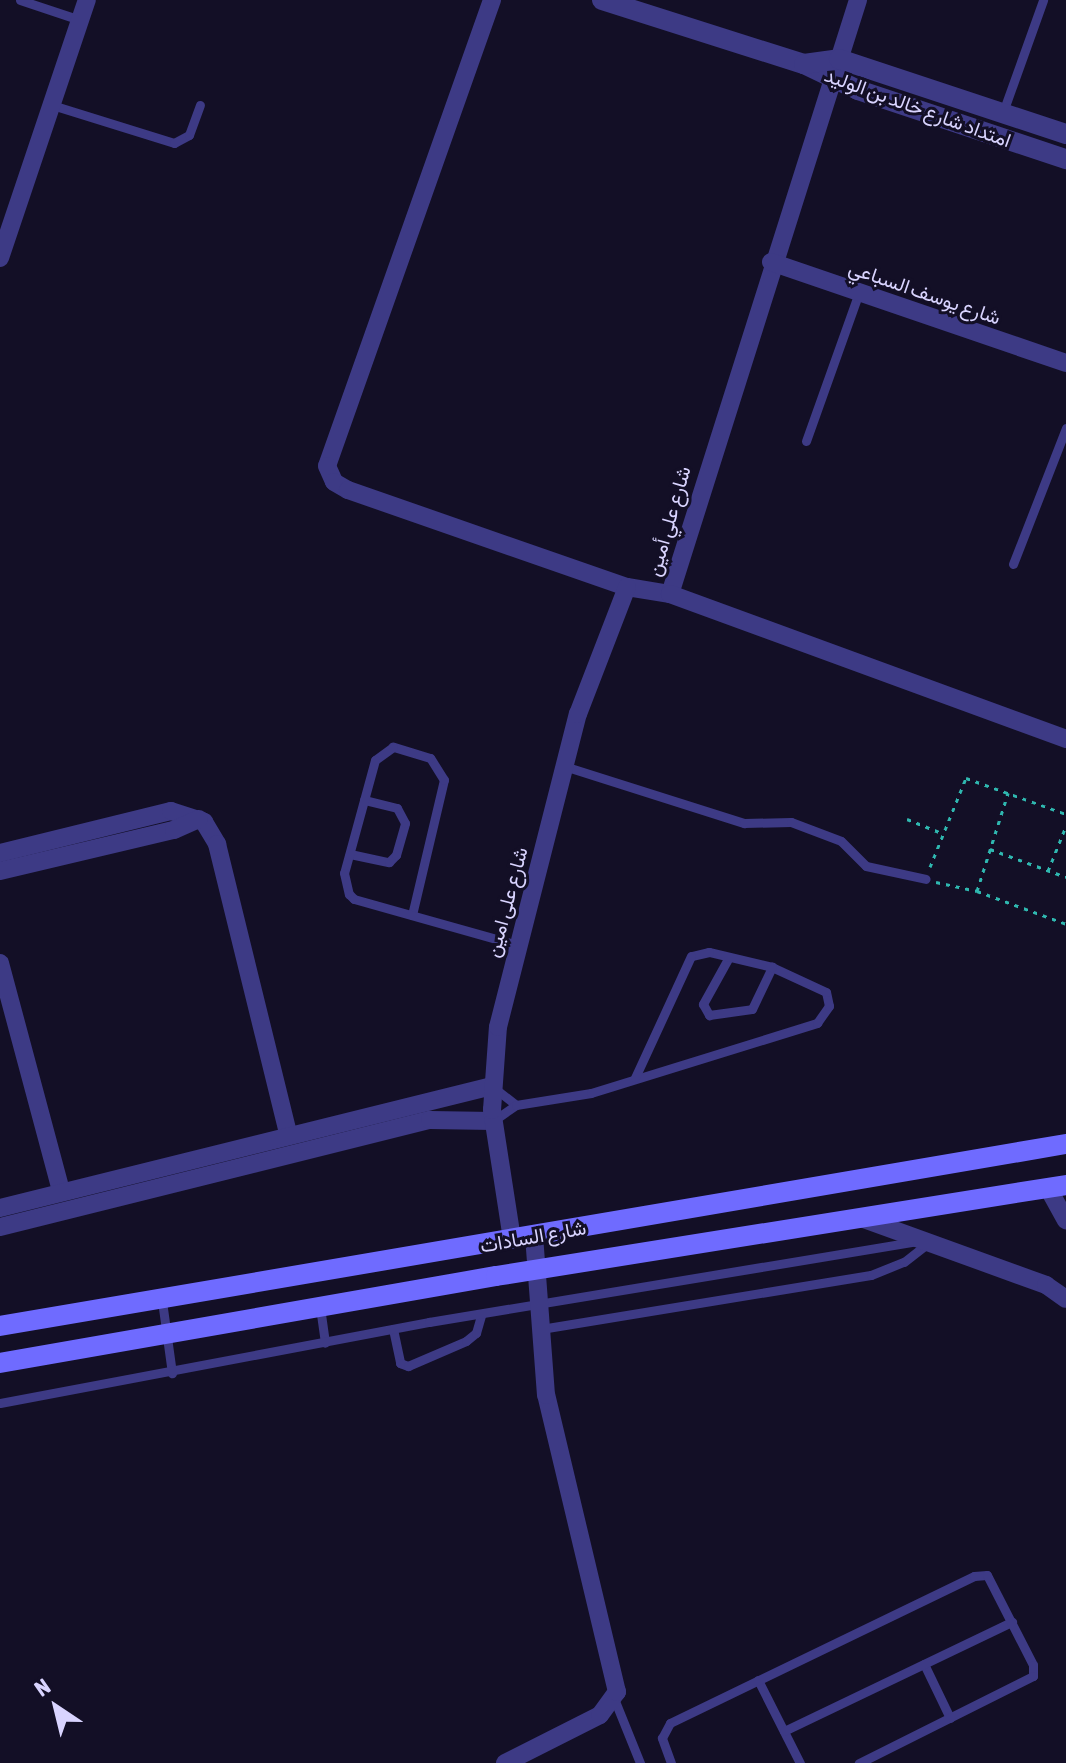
<!DOCTYPE html>
<html>
<head>
<meta charset="utf-8">
<style>
	body { margin:0 }
	#map { position:relative; width:1066px; height:1763px; overflow:hidden; background:#130f26; font-family:"Asap Condensed",Vazirmatn,sans-serif }
	div>[style] { position:absolute }
	.path>* { height:3px; margin-top:-1.5px; transform-origin:0; background:repeating-linear-gradient(90deg,#2fb8b0 0 4px,transparent 0 10px) }
	.service>* { height:9px; margin:-4.5px; padding:0 4.5px; transform-origin:4.5px; border-radius:4.5px; background:#3d3a85 }
	.minor>* { height:18px; margin:-9px; padding:0 9px; transform-origin:9px; border-radius:9px; background:#3d3a85 }
	.tertiary>* { height:20px; margin:-10px; padding:0 10px; transform-origin:10px; border-radius:10px; background:#3d3a85 }
	.secondary>* { height:20px; margin:-10px; padding:0 10px; transform-origin:10px; border-radius:10px; background:#6f6bff }
	span { translate:-50% -50%; white-space:nowrap; text-align:center; line-height:1.15; -webkit-text-stroke:6px #130f26; paint-order:stroke }
	.street-label { font-size:20px; color:#d9d4ff }
	.north { position:absolute; left:16px; top:1667px; width:80px; height:80px; -webkit-text-stroke:6px #130f26; paint-order:stroke; rotate:325deg; font-size:22px; font-weight:700; line-height:32px; text-align:center; color:#d9d4ff }
	.north::after { content:''; display:block; margin:auto; width:28px; height:36px; background:#d9d4ff; clip-path:polygon(50% 0,100% 100%,50% 72%,0 100%) }
</style>
</head>
<body>
<div id="map">
	<div class="path">
		<div style="left:907px;top:819px;width:38px;rotate:22deg"></div>
		<div style="left:990px;top:849px;width:81px;rotate:20.2deg"></div>
		<div style="left:930px;top:867px;width:96px;rotate:-68deg"></div>
		<div style="left:966px;top:778px;width:106px;rotate:19.8deg"></div>
		<div style="left:1048px;top:871px;width:48px;rotate:-68.2deg"></div>
		<div style="left:936px;top:882px;width:42px;rotate:12.4deg"></div>
		<div style="left:977px;top:891px;width:95px;rotate:20.3deg"></div>
		<div style="left:977px;top:891px;width:103px;rotate:-72.4deg"></div>
	</div>
	<div class="service">
		<div style="left:20px;top:0;width:63px;rotate:18.4deg"></div>
		<div style="left:52px;top:105px;width:128px;rotate:17.3deg"></div>
		<div style="left:174px;top:143px;width:17px;rotate:-28deg"></div>
		<div style="left:189px;top:135px;width:32px;rotate:-70deg"></div>
		<div style="left:1003px;top:112px;width:119px;rotate:-70.3deg"></div>
		<div style="left:806px;top:441px;width:158px;rotate:-70.4deg"></div>
		<div style="left:1013px;top:564px;width:146px;rotate:-68.7deg"></div>
		<div style="left:564px;top:766px;width:189px;rotate:17.6deg"></div>
		<div style="left:744px;top:823px;width:47px;rotate:-1.2deg"></div>
		<div style="left:791px;top:822px;width:53px;rotate:20.8deg"></div>
		<div style="left:841px;top:841px;width:35px;rotate:45deg"></div>
		<div style="left:866px;top:866px;width:61px;rotate:12.2deg"></div>
		<div style="left:350px;top:854px;width:40px;rotate:12deg"></div>
		<div style="left:389px;top:862px;width:10px;rotate:-45deg"></div>
		<div style="left:396px;top:855px;width:33px;rotate:-74deg"></div>
		<div style="left:405px;top:823px;width:17px;rotate:-118deg"></div>
		<div style="left:397px;top:808px;width:34px;rotate:-166deg"></div>
		<div style="left:412px;top:915px;width:139px;rotate:-76.7deg"></div>
		<div style="left:444px;top:780px;width:26px;rotate:-122deg"></div>
		<div style="left:430px;top:758px;width:39px;rotate:-163deg"></div>
		<div style="left:393px;top:747px;width:22px;rotate:144deg"></div>
		<div style="left:375px;top:760px;width:117px;rotate:105.3deg"></div>
		<div style="left:344px;top:873px;width:22px;rotate:77deg"></div>
		<div style="left:349px;top:894px;width:7px;rotate:45deg"></div>
		<div style="left:354px;top:899px;width:170px;rotate:15.7deg"></div>
		<div style="left:729px;top:957px;width:54px;rotate:119deg"></div>
		<div style="left:703px;top:1004px;width:13px;rotate:61deg"></div>
		<div style="left:709px;top:1015px;width:43px;rotate:-7.9deg"></div>
		<div style="left:752px;top:1009px;width:47px;rotate:-64.5deg"></div>
		<div style="left:493px;top:1087px;width:29px;rotate:38deg"></div>
		<div style="left:493px;top:1121px;width:28px;rotate:-35deg"></div>
		<div style="left:516px;top:1105px;width:76px;rotate:-9.1deg"></div>
		<div style="left:591px;top:1093px;width:237px;rotate:-17.2deg"></div>
		<div style="left:817px;top:1023px;width:21px;rotate:-55deg"></div>
		<div style="left:829px;top:1006px;width:14px;rotate:-102deg"></div>
		<div style="left:826px;top:992px;width:60px;rotate:-155.2deg"></div>
		<div style="left:772px;top:967px;width:65px;rotate:-166.6deg"></div>
		<div style="left:709px;top:952px;width:18px;rotate:167deg"></div>
		<div style="left:691px;top:956px;width:134px;rotate:114.7deg"></div>
		<div style="left:162px;top:1301px;width:73px;rotate:82.1deg"></div>
		<div style="left:320px;top:1307px;width:36px;rotate:82deg"></div>
		<div style="left:393px;top:1329px;width:35px;rotate:78deg"></div>
		<div style="left:400px;top:1363px;width:9px;rotate:21deg"></div>
		<div style="left:408px;top:1366px;width:63px;rotate:-23.3deg"></div>
		<div style="left:466px;top:1341px;width:13px;rotate:-39deg"></div>
		<div style="left:476px;top:1333px;width:19px;rotate:-74deg"></div>
		<div style="left:541px;top:1329px;width:334px;rotate:-9.3deg"></div>
		<div style="left:871px;top:1275px;width:35px;rotate:-22deg"></div>
		<div style="left:904px;top:1262px;width:31px;rotate:-38deg"></div>
		<div style="left:0;top:1403px;width:437px;rotate:-10.7deg"></div>
		<div style="left:429px;top:1322px;width:492px;rotate:-9.4deg"></div>
		<div style="left:924px;top:1664px;width:60px;rotate:64.3deg"></div>
		<div style="left:758px;top:1680px;width:93px;rotate:63.2deg"></div>
		<div style="left:615px;top:1701px;width:67px;rotate:68deg"></div>
		<div style="left:784px;top:1731px;width:253px;rotate:-25.6deg"></div>
		<div style="left:671px;top:1763px;width:27px;rotate:-110deg"></div>
		<div style="left:662px;top:1738px;width:17px;rotate:-62deg"></div>
		<div style="left:670px;top:1723px;width:338px;rotate:-25.8deg"></div>
		<div style="left:974px;top:1576px;width:13px;rotate:-4deg"></div>
		<div style="left:987px;top:1575px;width:101px;rotate:62.9deg"></div>
		<div style="left:1033px;top:1665px;width:11px;rotate:90deg"></div>
		<div style="left:1033px;top:1676px;width:195px;rotate:153.4deg"></div>
	</div>
	<div class="minor">
		<div style="left:492px;top:0;width:494px;rotate:109.5deg"></div>
		<div style="left:327px;top:466px;width:17px;rotate:66deg"></div>
		<div style="left:334px;top:482px;width:16px;rotate:30deg"></div>
		<div style="left:348px;top:490px;width:295px;rotate:19.2deg"></div>
		<div style="left:627px;top:587px;width:44px;rotate:9.2deg"></div>
		<div style="left:858px;top:0;width:623px;rotate:107.56deg"></div>
		<div style="left:670px;top:594px;width:422px;rotate:20.1deg"></div>
		<div style="left:0;top:258px;width:272px;rotate:-71.4deg"></div>
		<div style="left:771px;top:262px;width:312px;rotate:18.9deg"></div>
		<div style="left:0;top:853px;width:176px;rotate:-13.8deg"></div>
		<div style="left:171px;top:811px;width:35px;rotate:18deg"></div>
		<div style="left:204px;top:822px;width:26px;rotate:59deg"></div>
		<div style="left:217px;top:844px;width:299px;rotate:76.2deg"></div>
		<div style="left:0;top:871px;width:179px;rotate:-13.3deg"></div>
		<div style="left:174px;top:830px;width:27px;rotate:-24deg"></div>
		<div style="left:0;top:963px;width:236px;rotate:75deg"></div>
		<div style="left:1048px;top:1188px;width:37px;rotate:61deg"></div>
		<div style="left:0;top:1208px;width:507px;rotate:-13.93deg"></div>
		<div style="left:861px;top:1218px;width:197px;rotate:19.9deg"></div>
		<div style="left:1046px;top:1285px;width:24px;rotate:35deg"></div>
		<div style="left:0;top:1227px;width:443px;rotate:-14deg"></div>
		<div style="left:430px;top:1120px;width:63px;rotate:0.9deg"></div>
		<div style="left:512px;top:1239px;width:131px;rotate:-98.8deg"></div>
		<div style="left:492px;top:1110px;width:83px;rotate:-85.9deg"></div>
		<div style="left:498px;top:1027px;width:323px;rotate:-75.7deg"></div>
		<div style="left:578px;top:714px;width:136px;rotate:-68.9deg"></div>
		<div style="left:505px;top:1763px;width:106px;rotate:-26.8deg"></div>
		<div style="left:600px;top:1715px;width:29px;rotate:-54deg"></div>
		<div style="left:617px;top:1692px;width:305px;rotate:-103.4deg"></div>
		<div style="left:546px;top:1395px;width:160px;rotate:-94.3deg"></div>
	</div>
	<div class="tertiary">
		<div style="left:602px;top:0;width:212px;rotate:17.6deg"></div>
		<div style="left:804px;top:64px;width:60px;rotate:25.7deg"></div>
		<div style="left:858px;top:90px;width:219px;rotate:18.4deg"></div>
		<div style="left:804px;top:64px;width:35px;rotate:-8deg"></div>
		<div style="left:839px;top:59px;width:239px;rotate:18.3deg"></div>
	</div>
	<div class="secondary">
		<div style="left:0;top:1326px;width:1081px;rotate:-9.69deg"></div>
		<div style="left:0;top:1363px;width:504px;rotate:-9.95deg"></div>
		<div style="left:496px;top:1276px;width:577px;rotate:-9.07deg"></div>
	</div>
	<div class="street-label">
		<span style="left:918px;top:107px;rotate:20deg">امتداد شارع خالد بن الوليد</span>
		<span style="left:925px;top:292px;rotate:19deg">شارع يوسف السباعي</span>
		<span style="left:668px;top:521px;rotate:-74deg">شارع علي أمين</span>
		<span style="left:506px;top:902px;rotate:-75deg">شارع على امين</span>
		<span style="left:533px;top:1236px;rotate:-10deg">شارع السادات</span>
	</div>
	<div class="north">N</div>
</div>
</body>
</html>
